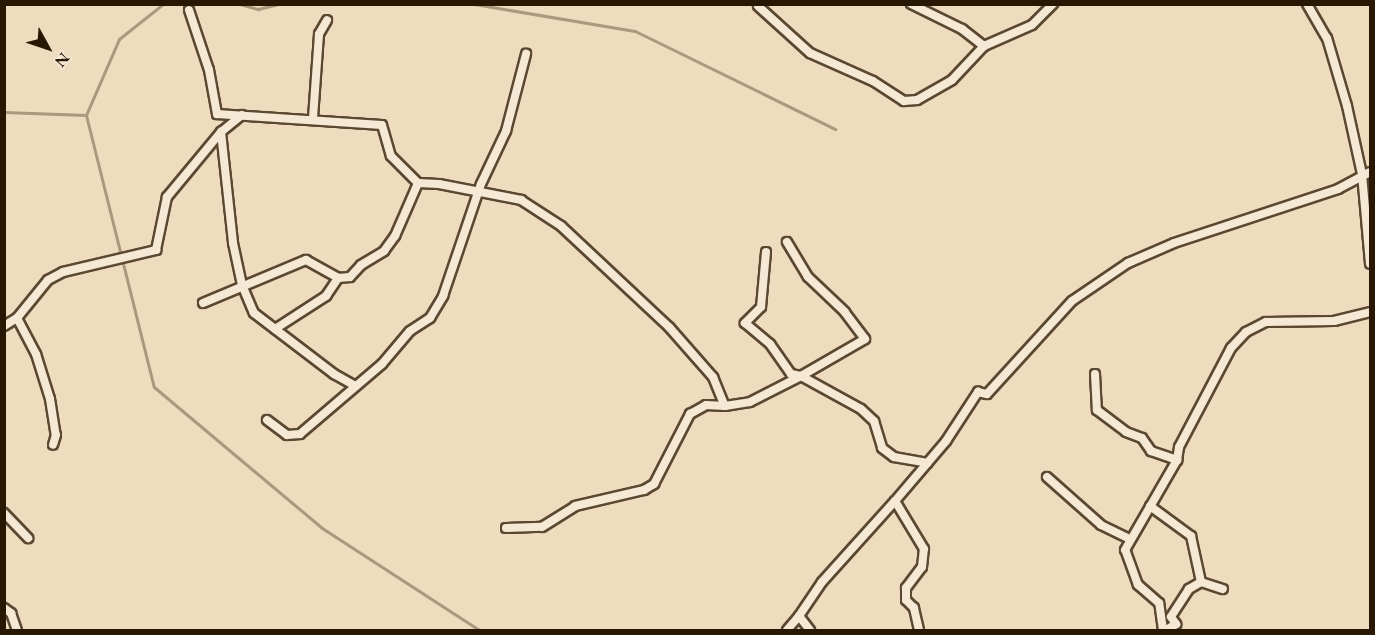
<!DOCTYPE html>
<html>
<head>
<meta charset="utf-8">
<style>
	body { margin:0 }
	#map { position:relative; width:1375px; height:635px; overflow:hidden; background:#efdbbd; font-family:"EB Garamond",serif }
	div>[style] { position:absolute }
	.stream>* { height:3px; margin:-1.5px; padding:0 1.5px; transform-origin:1.5px; border-radius:1.5px; background:#ab987d }
	.roads { filter:drop-shadow(2px 0 #5a4831) drop-shadow(-2px 0 #5a4831) drop-shadow(0 2px #5a4831) drop-shadow(0 -2px #5a4831) }
	.street>* { height:8px; margin:-4px; padding:0 4px; transform-origin:4px; border-radius:4px; background:#f5e8d4 }
	span { translate:-50% -50%; white-space:nowrap; text-align:center; line-height:1.15; -webkit-text-stroke:6px #f5e8d4; paint-order:stroke }
	.frame { position:absolute; inset:0; border:6px solid #281702; pointer-events:none }
	.north { position:absolute; left:18px; top:18px; width:60px; height:60px; -webkit-text-stroke:4px #f5e8d4; paint-order:stroke; rotate:130deg; font-size:16px; font-weight:700; line-height:24px; text-align:center; color:#281702 }
	.north::after { content:''; display:block; margin:auto; width:21px; height:27px; background:#281702; clip-path:polygon(50% 0,100% 100%,50% 72%,0 100%) }
</style>
</head>
<body>
<div id="map">
	<div class="stream">
		<div style="left:240px;top:4px;width:19px;rotate:16deg"></div>
		<div style="left:258px;top:9px;width:21px;rotate:-14deg"></div>
		<div style="left:474px;top:4px;width:163px;rotate:9.5deg"></div>
		<div style="left:635px;top:31px;width:223px;rotate:26.1deg"></div>
		<div style="left:4px;top:112px;width:82px;rotate:2.1deg"></div>
		<div style="left:86px;top:115px;width:83px;rotate:-66.5deg"></div>
		<div style="left:119px;top:39px;width:56px;rotate:-38.5deg"></div>
		<div style="left:86px;top:115px;width:280px;rotate:76deg"></div>
		<div style="left:154px;top:387px;width:219px;rotate:40deg"></div>
		<div style="left:322px;top:528px;width:187px;rotate:33deg"></div>
	</div>
	<div class="roads">
		<div class="street">
			<div style="left:911px;top:4px;width:57px;rotate:26.1deg"></div>
			<div style="left:962px;top:29px;width:28px;rotate:38deg"></div>
			<div style="left:1307px;top:4px;width:39px;rotate:60deg"></div>
			<div style="left:1327px;top:38px;width:71px;rotate:73.6deg"></div>
			<div style="left:1347px;top:106px;width:70px;rotate:77.6deg"></div>
			<div style="left:1362px;top:174px;width:90px;rotate:84.9deg"></div>
			<div style="left:758px;top:6px;width:70px;rotate:42.1deg"></div>
			<div style="left:810px;top:53px;width:69px;rotate:24deg"></div>
			<div style="left:873px;top:81px;width:37px;rotate:33deg"></div>
			<div style="left:904px;top:101px;width:13px;rotate:-4deg"></div>
			<div style="left:917px;top:100px;width:40px;rotate:-29.7deg"></div>
			<div style="left:952px;top:80px;width:47px;rotate:-46.7deg"></div>
			<div style="left:984px;top:46px;width:52px;rotate:-23.6deg"></div>
			<div style="left:1032px;top:25px;width:30px;rotate:-45deg"></div>
			<div style="left:189px;top:10px;width:63px;rotate:71.6deg"></div>
			<div style="left:209px;top:70px;width:45px;rotate:79.7deg"></div>
			<div style="left:217px;top:114px;width:165px;rotate:3.8deg"></div>
			<div style="left:382px;top:125px;width:32px;rotate:74deg"></div>
			<div style="left:391px;top:156px;width:38px;rotate:45deg"></div>
			<div style="left:418px;top:183px;width:21px;rotate:3deg"></div>
			<div style="left:439px;top:184px;width:84px;rotate:11deg"></div>
			<div style="left:521px;top:200px;width:48px;rotate:33deg"></div>
			<div style="left:561px;top:226px;width:148px;rotate:43.1deg"></div>
			<div style="left:669px;top:327px;width:67px;rotate:48.7deg"></div>
			<div style="left:713px;top:377px;width:31px;rotate:68deg"></div>
			<div style="left:725px;top:406px;width:25px;rotate:-9deg"></div>
			<div style="left:750px;top:402px;width:57px;rotate:-27deg"></div>
			<div style="left:801px;top:376px;width:68px;rotate:28.8deg"></div>
			<div style="left:861px;top:409px;width:18px;rotate:43deg"></div>
			<div style="left:874px;top:421px;width:28px;rotate:73deg"></div>
			<div style="left:882px;top:448px;width:15px;rotate:37deg"></div>
			<div style="left:894px;top:457px;width:34px;rotate:10deg"></div>
			<div style="left:242px;top:115px;width:27px;rotate:141deg"></div>
			<div style="left:221px;top:132px;width:112px;rotate:83.8deg"></div>
			<div style="left:233px;top:243px;width:43px;rotate:77.9deg"></div>
			<div style="left:242px;top:285px;width:30px;rotate:67deg"></div>
			<div style="left:254px;top:313px;width:101px;rotate:37.3deg"></div>
			<div style="left:334px;top:374px;width:23px;rotate:29deg"></div>
			<div style="left:313px;top:118px;width:84px;rotate:-85.9deg"></div>
			<div style="left:319px;top:34px;width:16px;rotate:-60deg"></div>
			<div style="left:766px;top:252px;width:55px;rotate:95.2deg"></div>
			<div style="left:761px;top:307px;width:23px;rotate:135deg"></div>
			<div style="left:745px;top:323px;width:33px;rotate:40deg"></div>
			<div style="left:770px;top:344px;width:37px;rotate:55deg"></div>
			<div style="left:791px;top:374px;width:10px;rotate:11deg"></div>
			<div style="left:801px;top:376px;width:74px;rotate:-30deg"></div>
			<div style="left:865px;top:339px;width:34px;rotate:-127deg"></div>
			<div style="left:845px;top:312px;width:51px;rotate:-136.6deg"></div>
			<div style="left:808px;top:277px;width:41px;rotate:-121deg"></div>
			<div style="left:203px;top:303px;width:112px;rotate:-22.7deg"></div>
			<div style="left:306px;top:260px;width:37px;rotate:29deg"></div>
			<div style="left:338px;top:278px;width:12px;rotate:-5deg"></div>
			<div style="left:350px;top:277px;width:16px;rotate:-47deg"></div>
			<div style="left:361px;top:265px;width:27px;rotate:-31deg"></div>
			<div style="left:384px;top:251px;width:19px;rotate:-54deg"></div>
			<div style="left:395px;top:236px;width:58px;rotate:-66.5deg"></div>
			<div style="left:17px;top:318px;width:41px;rotate:62.2deg"></div>
			<div style="left:36px;top:354px;width:47px;rotate:72.7deg"></div>
			<div style="left:50px;top:399px;width:36px;rotate:81deg"></div>
			<div style="left:56px;top:435px;width:10px;rotate:107deg"></div>
			<div style="left:4px;top:326px;width:15px;rotate:-32deg"></div>
			<div style="left:17px;top:318px;width:49px;rotate:-50.8deg"></div>
			<div style="left:48px;top:280px;width:17px;rotate:-28deg"></div>
			<div style="left:63px;top:272px;width:96px;rotate:-13.3deg"></div>
			<div style="left:156px;top:250px;width:54px;rotate:-78.3deg"></div>
			<div style="left:167px;top:197px;width:85px;rotate:-50.3deg"></div>
			<div style="left:275px;top:329px;width:61px;rotate:-32.9deg"></div>
			<div style="left:326px;top:296px;width:22px;rotate:-56deg"></div>
			<div style="left:1095px;top:374px;width:36px;rotate:87deg"></div>
			<div style="left:1097px;top:410px;width:36px;rotate:37deg"></div>
			<div style="left:1126px;top:432px;width:17px;rotate:21deg"></div>
			<div style="left:1142px;top:438px;width:16px;rotate:55deg"></div>
			<div style="left:1151px;top:451px;width:28px;rotate:19deg"></div>
			<div style="left:267px;top:420px;width:25px;rotate:37deg"></div>
			<div style="left:287px;top:435px;width:13px;rotate:-4deg"></div>
			<div style="left:300px;top:434px;width:108px;rotate:-40.5deg"></div>
			<div style="left:382px;top:364px;width:43px;rotate:-49.7deg"></div>
			<div style="left:410px;top:331px;width:24px;rotate:-33deg"></div>
			<div style="left:430px;top:318px;width:26px;rotate:-59deg"></div>
			<div style="left:443px;top:296px;width:118px;rotate:-71.3deg"></div>
			<div style="left:481px;top:184px;width:59px;rotate:-64.7deg"></div>
			<div style="left:506px;top:131px;width:80px;rotate:-75.4deg"></div>
			<div style="left:1047px;top:477px;width:72px;rotate:41.6deg"></div>
			<div style="left:1101px;top:525px;width:32px;rotate:26deg"></div>
			<div style="left:1150px;top:506px;width:51px;rotate:36.2deg"></div>
			<div style="left:1191px;top:536px;width:47px;rotate:77.7deg"></div>
			<div style="left:1201px;top:582px;width:14px;rotate:150deg"></div>
			<div style="left:1189px;top:589px;width:33px;rotate:123deg"></div>
			<div style="left:1171px;top:617px;width:9px;rotate:54deg"></div>
			<div style="left:1176px;top:624px;width:12px;rotate:149deg"></div>
			<div style="left:4px;top:513px;width:35px;rotate:46deg"></div>
			<div style="left:506px;top:528px;width:36px;rotate:-2deg"></div>
			<div style="left:542px;top:527px;width:39px;rotate:-32deg"></div>
			<div style="left:575px;top:506px;width:71px;rotate:-13.1deg"></div>
			<div style="left:644px;top:490px;width:12px;rotate:-31deg"></div>
			<div style="left:654px;top:484px;width:79px;rotate:-62.8deg"></div>
			<div style="left:690px;top:414px;width:18px;rotate:-29deg"></div>
			<div style="left:706px;top:405px;width:19px;rotate:3deg"></div>
			<div style="left:1201px;top:582px;width:23px;rotate:18deg"></div>
			<div style="left:4px;top:608px;width:9px;rotate:36deg"></div>
			<div style="left:11px;top:613px;width:18px;rotate:71deg"></div>
			<div style="left:799px;top:616px;width:41px;rotate:-55.9deg"></div>
			<div style="left:822px;top:582px;width:109px;rotate:-48deg"></div>
			<div style="left:787px;top:630px;width:18px;rotate:-49deg"></div>
			<div style="left:799px;top:616px;width:18px;rotate:52deg"></div>
			<div style="left:919px;top:630px;width:23px;rotate:-103deg"></div>
			<div style="left:914px;top:608px;width:11px;rotate:-135deg"></div>
			<div style="left:906px;top:600px;width:12px;rotate:-90deg"></div>
			<div style="left:906px;top:588px;width:26px;rotate:-53deg"></div>
			<div style="left:922px;top:567px;width:18px;rotate:-84deg"></div>
			<div style="left:924px;top:549px;width:56px;rotate:-121.1deg"></div>
			<div style="left:895px;top:501px;width:79px;rotate:-49.6deg"></div>
			<div style="left:946px;top:441px;width:59px;rotate:-56.9deg"></div>
			<div style="left:978px;top:392px;width:9px;rotate:13deg"></div>
			<div style="left:987px;top:394px;width:126px;rotate:-47.6deg"></div>
			<div style="left:1072px;top:301px;width:68px;rotate:-34.2deg"></div>
			<div style="left:1128px;top:263px;width:50px;rotate:-23.5deg"></div>
			<div style="left:1174px;top:243px;width:173px;rotate:-18.2deg"></div>
			<div style="left:1338px;top:189px;width:36px;rotate:-28deg"></div>
			<div style="left:1163px;top:630px;width:27px;rotate:-98deg"></div>
			<div style="left:1159px;top:603px;width:28px;rotate:-139deg"></div>
			<div style="left:1138px;top:585px;width:37px;rotate:-110deg"></div>
			<div style="left:1125px;top:550px;width:104px;rotate:-60deg"></div>
			<div style="left:1177px;top:460px;width:13px;rotate:-81deg"></div>
			<div style="left:1179px;top:447px;width:112px;rotate:-62.3deg"></div>
			<div style="left:1231px;top:348px;width:22px;rotate:-47deg"></div>
			<div style="left:1246px;top:332px;width:22px;rotate:-27deg"></div>
			<div style="left:1266px;top:322px;width:68px;rotate:-0.8deg"></div>
			<div style="left:1334px;top:321px;width:37px;rotate:-14deg"></div>
		</div>
	</div>
	<div class="frame"></div>
	<div class="north">N</div>
</div>
</body>
</html>
